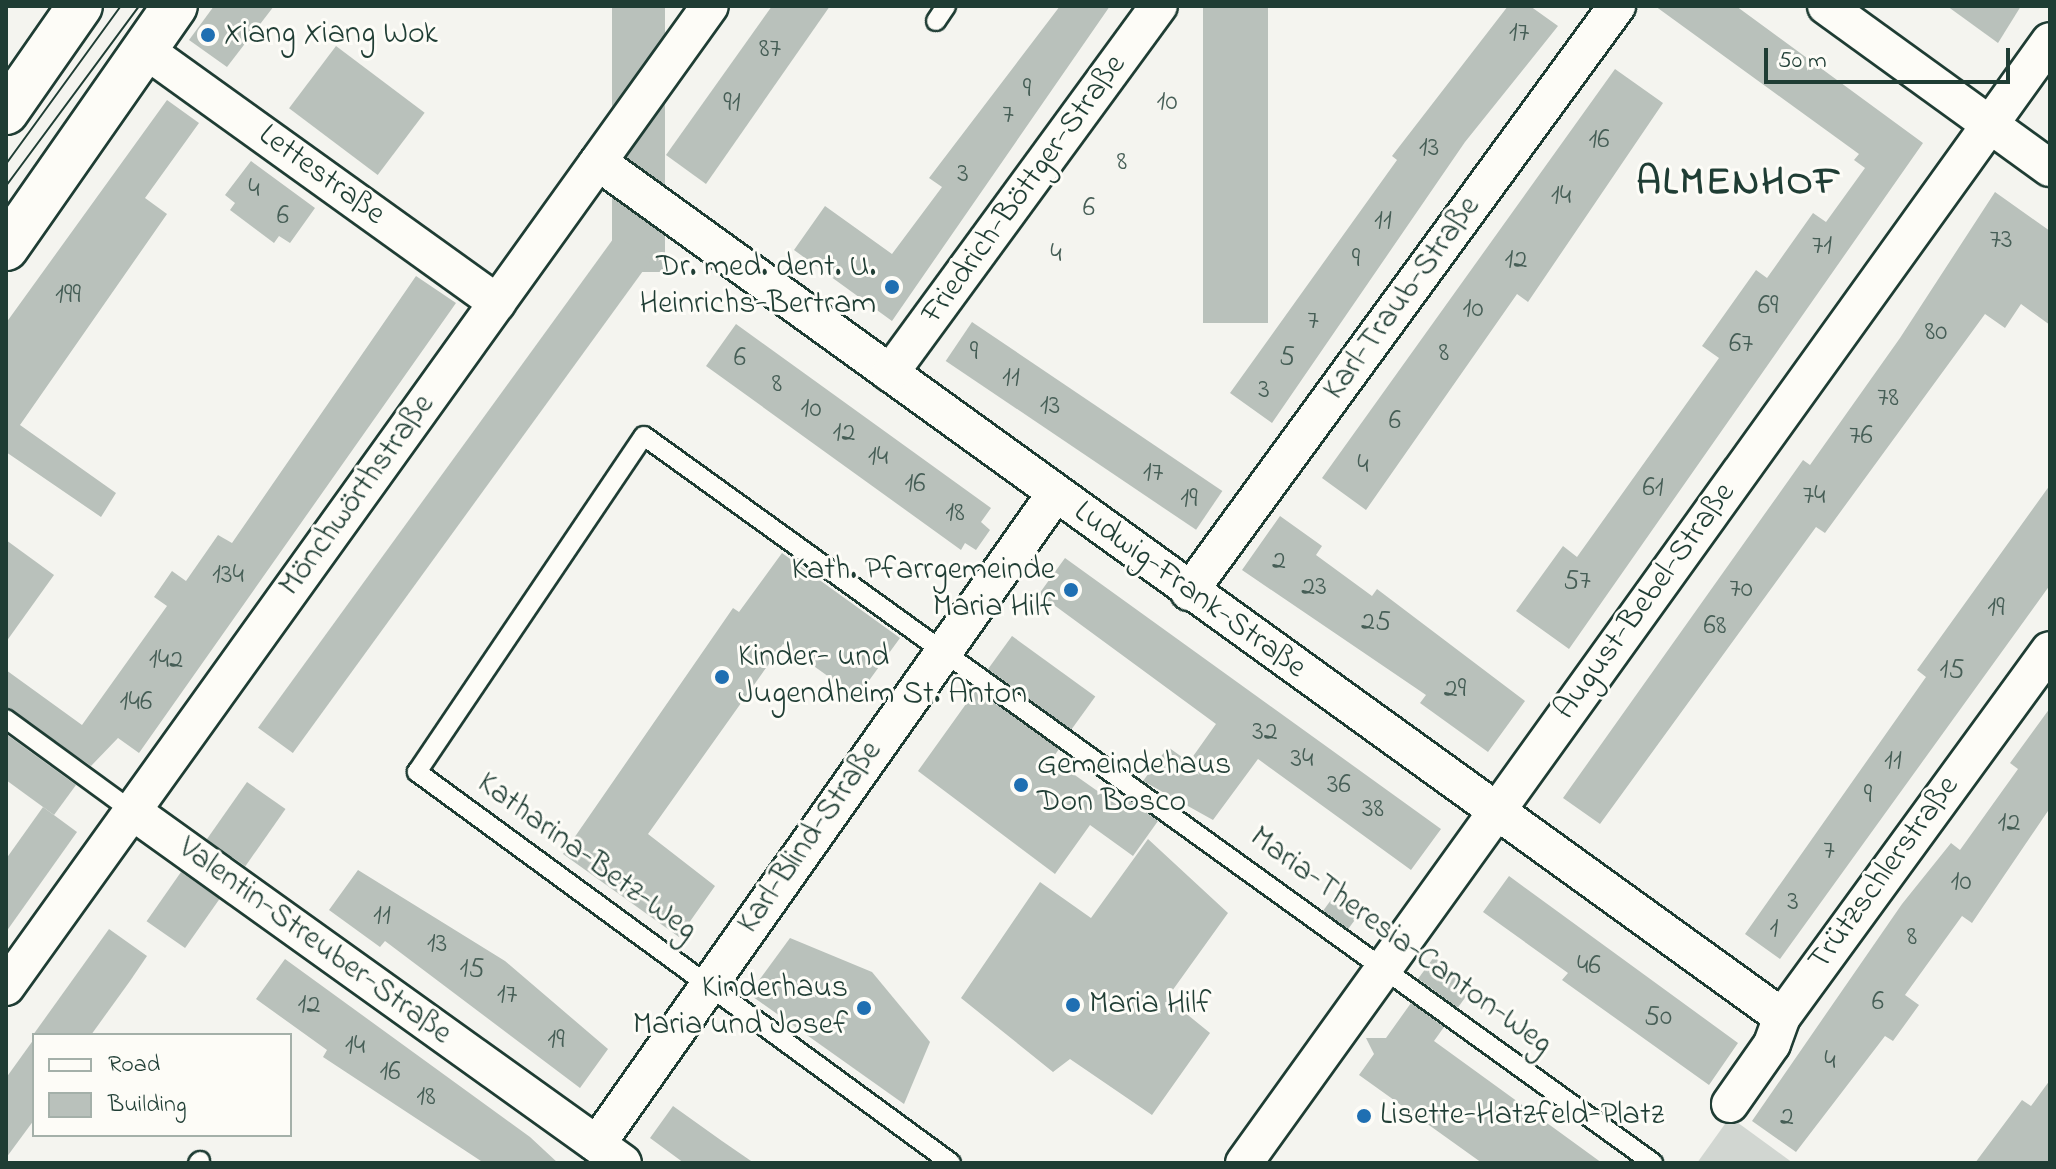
<!DOCTYPE html>
<html>
<head>
<meta charset="utf-8">
<style>
	body { margin:0 }
	#map { position:relative; width:2056px; height:1169px; overflow:hidden; background:#f4f4ef; font-family:"Indie Flower",sans-serif }
	div>[style] { position:absolute }
	.green>* { inset:0; background:#d1d6d1 }
	.building>* { inset:0; background:#b9c1bb; transform-origin:0 0 }
	.roads { filter:drop-shadow(2px 0 #1f3d34) drop-shadow(-2px 0 #1f3d34) drop-shadow(0 2px #1f3d34) drop-shadow(0 -2px #1f3d34) }
	.service>* { height:18px; margin:-9px; padding:0 9px; transform-origin:9px; border-radius:9px; background:#fdfcf7 }
	.minor>* { height:36px; margin:-18px; padding:0 18px; transform-origin:18px; border-radius:18px; background:#fdfcf7 }
	.primary>* { height:44px; margin:-22px; padding:0 22px; transform-origin:22px; border-radius:22px; background:#fdfcf7 }
	.tram>* { height:2px; margin:-1px; padding:0 1px; transform-origin:1px; border-radius:1px; background:#1f3d34 }
	.dots>* { width:22px; height:22px; translate:-50% -50%; box-sizing:border-box; border:4px solid #fdfcf7; border-radius:50% }
	span { translate:-50% -50%; white-space:nowrap; text-align:center; line-height:1.15; -webkit-text-stroke:6px #fdfcf7; paint-order:stroke }
	.number-label { font-size:28px; color:#465e56 }
	.number-label span { -webkit-text-stroke-width:0 }
	.poi-label { font-size:32px; color:#1f3d34 }
	.left { translate:0 -50%; text-align:left }
	.right { translate:-100% -50%; text-align:right }
	.street-label { font-size:32px; color:#1f3d34 }
	.district-label { font-size:40px; color:#1f3d34; font-weight:700; letter-spacing:2px }
	.frame { position:absolute; inset:0; border:8px solid #1f3d34; pointer-events:none }
	.legend { position:absolute; left:32px; top:1033px; width:260px; height:104px; box-sizing:border-box; background:#fdfcf7; border:2px solid #a4b0a9; margin:0; padding:10px 14px; list-style:none; font-size:24px; color:#1f3d34 }
	.legend li { display:flex; align-items:center; gap:16px; height:40px }
	.legend b { width:40px; border:2px solid #a4b0a9 }
	.scale { position:absolute; left:1764px; top:48px; width:246px; height:36px; box-sizing:border-box; border:4px solid #1f3d34; border-top:0; padding-left:10px; font-size:24px; line-height:28px; white-space:nowrap; color:#1f3d34; -webkit-text-stroke:6px #fdfcf7; paint-order:stroke }
</style>
</head>
<body>
<div id="map">
	<div class="green">
		<div style="clip-path:polygon(1730px 1117px,1793px 1163px,1697px 1163px)"></div>
	</div>
	<div class="building">
		<div style="clip-path:polygon(214px 6px,274px 6px,227px 67px,189px 40px)"></div>
		<div style="left:612px;top:6px;width:53px;height:266px"></div>
		<div style="clip-path:polygon(772px 6px,830px 6px,706px 184px,666px 155px)"></div>
		<div style="clip-path:polygon(1060px 6px,1110px 6px,892px 321px,794px 250px,825px 206px,892px 254px,942px 187px,929px 178px)"></div>
		<div style="left:1203px;top:6px;width:65px;height:317px"></div>
		<div style="clip-path:polygon(1508px 6px,1530px 6px,1558px 26px,1465px 142px,1272px 423px,1230px 393px,1397px 160px,1392px 156px)"></div>
		<div style="clip-path:polygon(1655px 6px,1736px 6px,1923px 143px,1569px 649px,1516px 611px,1563px 546px,1577px 557px,1719px 358px,1702px 346px,1756px 270px,1767px 278px,1813px 213px,1826px 222px,1865px 168px,1854px 160px,1859px 154px)"></div>
		<div style="clip-path:polygon(1947px 6px,2021px 6px,1998px 43px)"></div>
		<div style="left:336px;top:46px;width:111px;height:78px;rotate:37deg"></div>
		<div style="clip-path:polygon(1615px 69px,1663px 103px,1528px 302px,1517px 294px,1366px 510px,1322px 478px)"></div>
		<div style="clip-path:polygon(167px 100px,199px 123px,145px 198px,167px 214px,20px 425px,116px 493px,101px 517px,6px 452px,6px 323px)"></div>
		<div style="clip-path:polygon(251px 161px,315px 208px,290px 243px,279px 236px,274px 243px,230px 210px,235px 203px,225px 195px)"></div>
		<div style="clip-path:polygon(1995px 192px,2050px 231px,2050px 325px,2021px 304px,2005px 328px,1985px 314px,1825px 533px,1816px 527px,1600px 824px,1563px 798px,1803px 460px,1810px 465px,1900px 338px)"></div>
		<div style="left:616px;top:235px;width:43px;height:609px;rotate:36deg"></div>
		<div style="clip-path:polygon(416px 276px,456px 303px,139px 753px,118px 738px,91px 766px,6px 707px,6px 670px,82px 725px,167px 606px,154px 597px,172px 571px,186px 581px,218px 535px,232px 543px)"></div>
		<div style="left:972px;top:322px;width:302px;height:47px;rotate:34deg"></div>
		<div style="clip-path:polygon(736px 324px,991px 508px,981px 522px,990px 530px,976px 550px,965px 543px,961px 550px,706px 366px)"></div>
		<div style="clip-path:polygon(2050px 485px,2050px 585px,1780px 959px,1745px 934px,1926px 677px,1917px 670px)"></div>
		<div style="clip-path:polygon(1280px 516px,1322px 546px,1316px 555px,1372px 596px,1377px 589px,1525px 701px,1488px 752px,1420px 703px,1426px 695px,1242px 570px)"></div>
		<div style="clip-path:polygon(6px 540px,54px 575px,6px 642px)"></div>
		<div style="clip-path:polygon(782px 553px,900px 638px,857px 697px,783px 644px,648px 834px,715px 886px,679px 937px,563px 854px,733px 608px,739px 612px)"></div>
		<div style="clip-path:polygon(1065px 558px,1441px 829px,1411px 870px,1258px 759px,1213px 820px,1143px 781px,1168px 747px,1189px 762px,1216px 724px,1039px 594px)"></div>
		<div style="left:1012px;top:636px;width:103px;height:41px;rotate:36deg"></div>
		<div style="clip-path:polygon(976px 690px,1059px 749px,1052px 759px,1123px 809px,1129px 800px,1158px 821px,1133px 856px,1090px 825px,1055px 874px,918px 771px)"></div>
		<div style="clip-path:polygon(2050px 708px,2050px 808px,1972px 923px,1962px 916px,1905px 995px,1919px 1005px,1893px 1041px,1885px 1036px,1796px 1152px,1752px 1121px,1902px 904px,1951px 843px,1960px 850px,2018px 769px,2010px 763px)"></div>
		<div style="clip-path:polygon(6px 734px,76px 785px,54px 815px,6px 780px)"></div>
		<div style="left:247px;top:782px;width:47px;height:70px;rotate:35deg"></div>
		<div style="clip-path:polygon(43px 807px,77px 832px,6px 932px,6px 859px)"></div>
		<div style="clip-path:polygon(1148px 839px,1228px 913px,1167px 998px,1210px 1033px,1152px 1115px,1070px 1059px,1053px 1072px,961px 998px,1040px 882px,1091px 918px)"></div>
		<div style="clip-path:polygon(358px 870px,505px 961px,608px 1049px,580px 1088px,385px 941px,380px 947px,329px 910px)"></div>
		<div style="left:181px;top:872px;width:47px;height:60px;rotate:35deg"></div>
		<div style="clip-path:polygon(1509px 876px,1738px 1043px,1709px 1085px,1562px 980px,1568px 973px,1483px 912px)"></div>
		<div style="left:1339px;top:889px;width:31px;height:27px;rotate:36deg"></div>
		<div style="clip-path:polygon(109px 929px,147px 956px,130px 981px,91px 1035px,33px 1035px)"></div>
		<div style="clip-path:polygon(790px 938px,872px 972px,930px 1042px,904px 1104px,749px 994px)"></div>
		<div style="left:1434px;top:957px;width:49px;height:27px;rotate:36deg"></div>
		<div style="clip-path:polygon(285px 959px,530px 1137px,558px 1163px,484px 1163px,323px 1057px,327px 1050px,256px 999px)"></div>
		<div style="clip-path:polygon(1411px 1003px,1444px 1027px,1434px 1041px,1602px 1163px,1482px 1163px,1359px 1075px,1374px 1054px,1366px 1038px,1386px 1038px)"></div>
		<div style="clip-path:polygon(34px 1039px,34px 1120px,6px 1158px,6px 1078px)"></div>
		<div style="clip-path:polygon(2050px 1080px,2050px 1163px,1975px 1163px,2022px 1100px,2031px 1106px)"></div>
		<div style="clip-path:polygon(673px 1106px,722px 1141px,754px 1163px,684px 1163px,650px 1138px)"></div>
	</div>
	<div class="roads">
		<div class="service">
			<div style="left:936px;top:21px;width:18px;rotate:-56deg"></div>
			<div style="left:6px;top:719px;width:156px;rotate:36.1deg"></div>
			<div style="left:198px;top:1163px;width:3px;rotate:-45deg"></div>
			<div style="left:951px;top:1163px;width:662px;rotate:-143.79deg"></div>
			<div style="left:417px;top:772px;width:405px;rotate:-56deg"></div>
			<div style="left:644px;top:436px;width:1244px;rotate:35.77deg"></div>
		</div>
		<div class="minor">
			<div style="left:1826px;top:6px;width:276px;rotate:35.9deg"></div>
			<div style="left:144px;top:49px;width:435px;rotate:35.7deg"></div>
			<div style="left:598px;top:162px;width:1460px;rotate:35.83deg"></div>
			<div style="left:890px;top:373px;width:455px;rotate:-53.8deg"></div>
			<div style="left:1189px;top:592px;width:726px;rotate:-53.86deg"></div>
			<div style="left:132px;top:811px;width:604px;rotate:35.64deg"></div>
			<div style="left:6px;top:987px;width:1207px;rotate:-54.34deg"></div>
			<div style="left:1730px;top:1104px;width:73px;rotate:-55deg"></div>
			<div style="left:1772px;top:1044px;width:29px;rotate:-70deg"></div>
			<div style="left:1782px;top:1017px;width:454px;rotate:-53.9deg"></div>
			<div style="left:597px;top:1144px;width:795px;rotate:-54.83deg"></div>
			<div style="left:1244px;top:1163px;width:1381px;rotate:-54.31deg"></div>
		</div>
		<div class="primary">
			<div style="left:6px;top:112px;width:129px;rotate:-55.1deg"></div>
			<div style="left:6px;top:248px;width:295px;rotate:-55.1deg"></div>
		</div>
	</div>
	<div class="tram">
		<div style="left:6px;top:164px;width:195px;rotate:-54deg"></div>
		<div style="left:6px;top:186px;width:224px;rotate:-53.5deg"></div>
	</div>
	<div class="dots">
		<div style="left:208px;top:35px;background:#1f6fb2"></div>
		<div style="left:892px;top:287px;background:#1f6fb2"></div>
		<div style="left:1071px;top:590px;background:#1f6fb2"></div>
		<div style="left:722px;top:677px;background:#1f6fb2"></div>
		<div style="left:1021px;top:785px;background:#1f6fb2"></div>
		<div style="left:1073px;top:1005px;background:#1f6fb2"></div>
		<div style="left:864px;top:1008px;background:#1f6fb2"></div>
		<div style="left:1364px;top:1116px;background:#1f6fb2"></div>
	</div>
	<div class="number-label">
		<span style="left:1519px;top:34px">17</span>
		<span style="left:770px;top:50px">87</span>
		<span style="left:1027px;top:90px">9</span>
		<span style="left:1167px;top:103px">10</span>
		<span style="left:732px;top:104px">91</span>
		<span style="left:1008px;top:116px">7</span>
		<span style="left:1599px;top:141px">16</span>
		<span style="left:1429px;top:149px">13</span>
		<span style="left:1122px;top:163px">8</span>
		<span style="left:963px;top:175px">3</span>
		<span style="left:254px;top:190px">4</span>
		<span style="left:1561px;top:197px">14</span>
		<span style="left:1089px;top:209px">6</span>
		<span style="left:283px;top:217px">6</span>
		<span style="left:1383px;top:222px">11</span>
		<span style="left:2001px;top:241px">73</span>
		<span style="left:1822px;top:247px">71</span>
		<span style="left:1056px;top:255px">4</span>
		<span style="left:1356px;top:260px">9</span>
		<span style="left:1516px;top:261px">12</span>
		<span style="left:68px;top:296px">199</span>
		<span style="left:1768px;top:307px">69</span>
		<span style="left:1473px;top:310px">10</span>
		<span style="left:1313px;top:322px">7</span>
		<span style="left:1936px;top:333px">80</span>
		<span style="left:1741px;top:345px">67</span>
		<span style="left:974px;top:353px">9</span>
		<span style="left:1444px;top:354px">8</span>
		<span style="left:1287px;top:358px">5</span>
		<span style="left:740px;top:359px">6</span>
		<span style="left:1011px;top:379px">11</span>
		<span style="left:777px;top:385px">8</span>
		<span style="left:1264px;top:391px">3</span>
		<span style="left:1888px;top:399px">78</span>
		<span style="left:1050px;top:407px">13</span>
		<span style="left:811px;top:410px">10</span>
		<span style="left:1395px;top:422px">6</span>
		<span style="left:844px;top:434px">12</span>
		<span style="left:1861px;top:437px">76</span>
		<span style="left:878px;top:458px">14</span>
		<span style="left:1363px;top:466px">4</span>
		<span style="left:1153px;top:474px">17</span>
		<span style="left:915px;top:485px">16</span>
		<span style="left:1653px;top:489px">61</span>
		<span style="left:1814px;top:497px">74</span>
		<span style="left:1189px;top:500px">19</span>
		<span style="left:955px;top:514px">18</span>
		<span style="left:1279px;top:562px">2</span>
		<span style="left:228px;top:576px">134</span>
		<span style="left:1577px;top:582px">57</span>
		<span style="left:1314px;top:588px">23</span>
		<span style="left:1741px;top:590px">70</span>
		<span style="left:1996px;top:609px">19</span>
		<span style="left:1376px;top:623px">25</span>
		<span style="left:1715px;top:627px">68</span>
		<span style="left:166px;top:661px">142</span>
		<span style="left:1952px;top:671px">15</span>
		<span style="left:1455px;top:690px">29</span>
		<span style="left:136px;top:703px">146</span>
		<span style="left:1265px;top:733px">32</span>
		<span style="left:1302px;top:760px">34</span>
		<span style="left:1893px;top:762px">11</span>
		<span style="left:1339px;top:786px">36</span>
		<span style="left:1868px;top:796px">9</span>
		<span style="left:1373px;top:810px">38</span>
		<span style="left:2009px;top:824px">12</span>
		<span style="left:1829px;top:852px">7</span>
		<span style="left:1961px;top:883px">10</span>
		<span style="left:1793px;top:903px">3</span>
		<span style="left:382px;top:917px">11</span>
		<span style="left:1774px;top:930px">1</span>
		<span style="left:1912px;top:938px">8</span>
		<span style="left:437px;top:945px">13</span>
		<span style="left:1589px;top:967px">46</span>
		<span style="left:472px;top:970px">15</span>
		<span style="left:507px;top:996px">17</span>
		<span style="left:1878px;top:1003px">6</span>
		<span style="left:309px;top:1006px">12</span>
		<span style="left:1658px;top:1018px">50</span>
		<span style="left:556px;top:1041px">19</span>
		<span style="left:355px;top:1047px">14</span>
		<span style="left:1830px;top:1062px">4</span>
		<span style="left:390px;top:1073px">16</span>
		<span style="left:426px;top:1098px">18</span>
		<span style="left:1787px;top:1118px">2</span>
	</div>
	<div class="poi-label">
		<span class="left" style="left:224px;top:35px">Xiang Xiang Wok</span>
		<span class="right" style="left:876px;top:287px">Dr. med. dent. U.<br>Heinrichs-Bertram</span>
		<span class="right" style="left:1055px;top:590px">Kath. Pfarrgemeinde<br>Maria Hilf</span>
		<span class="left" style="left:738px;top:677px">Kinder- und<br>Jugendheim St. Anton</span>
		<span class="left" style="left:1037px;top:785px">Gemeindehaus<br>Don Bosco</span>
		<span class="right" style="left:848px;top:1008px">Kinderhaus<br>Maria und Josef</span>
		<span class="left" style="left:1089px;top:1005px">Maria Hilf</span>
		<span class="left" style="left:1380px;top:1116px">Lisette-Hatzfeld-Platz</span>
	</div>
	<div class="street-label">
		<span style="left:321px;top:176px;rotate:36deg">Lettestraße</span>
		<span style="left:1025px;top:190px;rotate:-54deg">Friedrich-Böttger-Straße</span>
		<span style="left:1403px;top:299px;rotate:-54deg">Karl-Traub-Straße</span>
		<span style="left:358px;top:496px;rotate:-54deg">Mönchwörthstraße</span>
		<span style="left:1189px;top:591px;rotate:36deg">Ludwig-Frank-Straße</span>
		<span style="left:1646px;top:602px;rotate:-54deg">August-Bebel-Straße</span>
		<span style="left:811px;top:838px;rotate:-55deg">Karl-Blind-Straße</span>
		<span style="left:586px;top:858px;rotate:36deg">Katharina-Betz-Weg</span>
		<span style="left:1885px;top:874px;rotate:-54deg">Trützschlerstraße</span>
		<span style="left:314px;top:942px;rotate:36deg">Valentin-Streuber-Straße</span>
		<span style="left:1400px;top:942px;rotate:36deg">Maria-Theresia-Canton-Weg</span>
	</div>
	<div class="district-label">
		<span style="left:1739px;top:184px">ALMENHOF</span>
	</div>
	<div class="frame"></div>
	<ul class="legend">
	<li><b style="height:10px;background:#fdfcf7"></b>Road</li>
	<li><b style="height:22px;background:#b9c1bb"></b>Building</li>
	</ul>
	<div class="scale">50 m</div>
</div>
</body>
</html>
